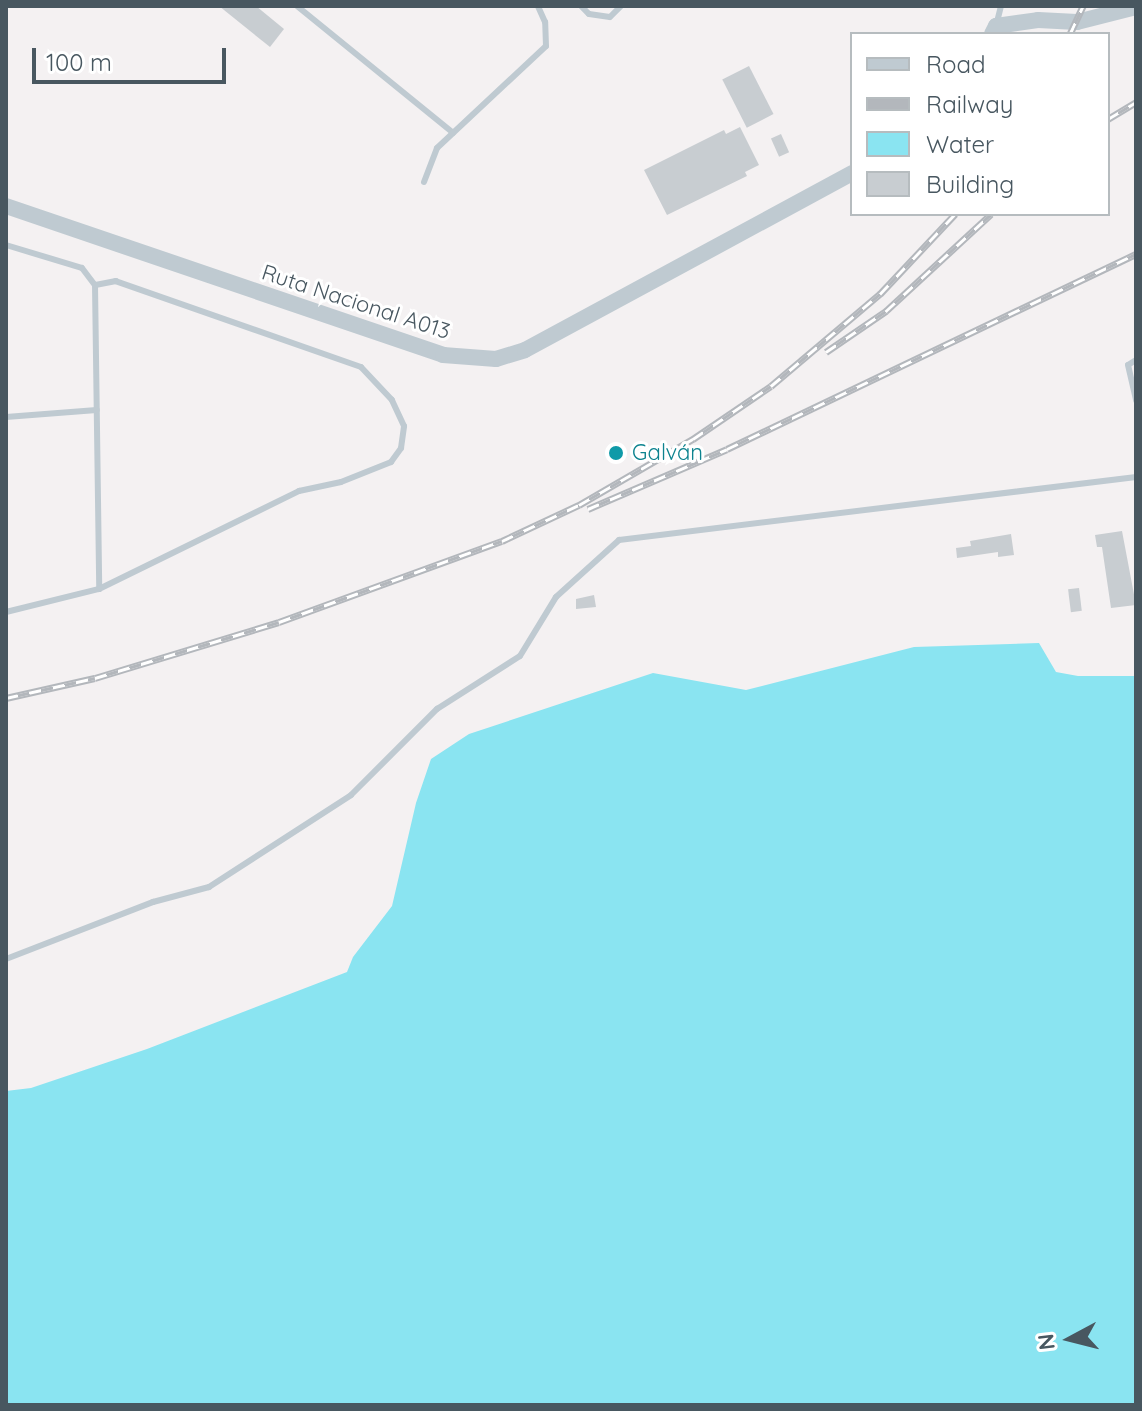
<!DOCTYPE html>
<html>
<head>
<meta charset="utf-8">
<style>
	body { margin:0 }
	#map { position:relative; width:1142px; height:1411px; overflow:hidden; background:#f4f1f2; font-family:Quicksand,sans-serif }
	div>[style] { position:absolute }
	.water>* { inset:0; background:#8ae4f1 }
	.building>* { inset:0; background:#c8cdd1; transform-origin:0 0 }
	.service>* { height:6px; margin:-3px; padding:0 3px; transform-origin:3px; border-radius:3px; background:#bfcad1 }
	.tertiary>* { height:16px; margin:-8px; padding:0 8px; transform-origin:8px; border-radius:8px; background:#bfcad1 }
	.rail>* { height:7px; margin-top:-3.5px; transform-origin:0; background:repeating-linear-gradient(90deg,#fff 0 12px,#b3b7bc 0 24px); box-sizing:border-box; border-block:2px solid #b3b7bc }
	.dots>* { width:22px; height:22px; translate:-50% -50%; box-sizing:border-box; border:4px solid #fff; border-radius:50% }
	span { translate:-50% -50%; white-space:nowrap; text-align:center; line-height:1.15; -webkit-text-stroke:6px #fff; paint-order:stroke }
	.street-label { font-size:22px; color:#485760 }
	.culture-label { font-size:22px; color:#0d838f }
	.left { translate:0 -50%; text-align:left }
	.frame { position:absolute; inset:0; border:8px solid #485760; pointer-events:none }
	.legend { position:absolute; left:850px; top:32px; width:260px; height:184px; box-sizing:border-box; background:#fff; border:2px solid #b6bcbf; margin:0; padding:10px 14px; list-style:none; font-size:24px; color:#485760 }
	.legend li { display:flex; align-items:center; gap:16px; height:40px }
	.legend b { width:40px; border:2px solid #b6bcbf }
	.north { position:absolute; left:1030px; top:1299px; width:80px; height:80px; -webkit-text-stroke:6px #fff; paint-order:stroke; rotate:263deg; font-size:22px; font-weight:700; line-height:32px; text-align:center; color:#485760 }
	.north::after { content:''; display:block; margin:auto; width:28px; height:36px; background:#485760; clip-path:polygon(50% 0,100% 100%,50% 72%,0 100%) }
	.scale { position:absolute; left:32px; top:48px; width:194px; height:36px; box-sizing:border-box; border:4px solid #485760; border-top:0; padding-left:10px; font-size:24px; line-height:28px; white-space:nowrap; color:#485760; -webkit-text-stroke:6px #fff; paint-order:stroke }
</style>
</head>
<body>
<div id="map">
	<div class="water">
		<div style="clip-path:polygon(1039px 643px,1056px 672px,1078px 676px,1136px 676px,1136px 1405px,6px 1405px,6px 1091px,31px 1088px,147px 1049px,347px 972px,353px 957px,392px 906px,416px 803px,431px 759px,469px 734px,653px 673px,746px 690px,914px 647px)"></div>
	</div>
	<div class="building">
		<div style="clip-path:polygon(219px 6px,256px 6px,284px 29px,270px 47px)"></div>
		<div style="left:749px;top:66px;width:54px;height:30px;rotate:63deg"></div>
		<div style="clip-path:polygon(740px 127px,759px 165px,745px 172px,747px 176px,667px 215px,644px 170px,724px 130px,726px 134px)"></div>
		<div style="left:781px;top:134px;width:20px;height:11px;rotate:66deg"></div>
		<div style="clip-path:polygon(1122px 531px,1136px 605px,1111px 608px,1102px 547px,1097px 547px,1095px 535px)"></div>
		<div style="clip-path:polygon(1011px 534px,1014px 555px,998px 557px,998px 552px,957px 558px,956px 548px,971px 546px,970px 541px)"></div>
		<div style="left:1079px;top:588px;width:23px;height:11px;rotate:83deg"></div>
		<div style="clip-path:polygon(594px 595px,596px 607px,576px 609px,576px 599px)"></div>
	</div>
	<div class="service">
		<div style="left:297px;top:6px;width:201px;rotate:39.1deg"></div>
		<div style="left:581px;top:6px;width:11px;rotate:45deg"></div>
		<div style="left:589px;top:14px;width:21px;rotate:8deg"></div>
		<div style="left:610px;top:17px;width:16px;rotate:-45deg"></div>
		<div style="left:997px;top:22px;width:16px;rotate:-76deg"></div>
		<div style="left:424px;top:182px;width:36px;rotate:-69deg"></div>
		<div style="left:437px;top:148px;width:149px;rotate:-43.1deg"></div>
		<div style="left:546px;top:46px;width:24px;rotate:-92deg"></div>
		<div style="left:545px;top:22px;width:17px;rotate:-114deg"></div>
		<div style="left:6px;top:245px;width:79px;rotate:16.8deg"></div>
		<div style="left:82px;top:268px;width:21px;rotate:53deg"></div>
		<div style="left:95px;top:285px;width:304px;rotate:89.2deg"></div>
		<div style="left:1136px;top:360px;width:9px;rotate:148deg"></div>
		<div style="left:1128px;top:365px;width:37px;rotate:77deg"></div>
		<div style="left:6px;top:417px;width:91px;rotate:-4.4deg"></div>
		<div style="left:6px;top:612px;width:96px;rotate:-13.9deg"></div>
		<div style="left:99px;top:589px;width:223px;rotate:-26.1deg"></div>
		<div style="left:299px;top:491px;width:43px;rotate:-12.1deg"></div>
		<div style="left:341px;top:482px;width:54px;rotate:-21.8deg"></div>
		<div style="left:391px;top:462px;width:17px;rotate:-54deg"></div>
		<div style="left:401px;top:448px;width:22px;rotate:-82deg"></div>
		<div style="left:404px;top:426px;width:29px;rotate:-115deg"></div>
		<div style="left:392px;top:400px;width:45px;rotate:-133.2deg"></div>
		<div style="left:361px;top:367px;width:260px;rotate:-160.7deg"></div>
		<div style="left:116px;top:281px;width:21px;rotate:169deg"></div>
		<div style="left:6px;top:959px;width:158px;rotate:-21.2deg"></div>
		<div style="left:153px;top:902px;width:58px;rotate:-15deg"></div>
		<div style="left:209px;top:887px;width:169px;rotate:-32.9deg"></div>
		<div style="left:351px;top:795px;width:122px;rotate:-45deg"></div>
		<div style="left:437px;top:709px;width:98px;rotate:-32.6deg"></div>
		<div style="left:520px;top:656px;width:69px;rotate:-58.6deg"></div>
		<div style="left:556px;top:597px;width:85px;rotate:-42.1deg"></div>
		<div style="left:619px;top:540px;width:521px;rotate:-6.95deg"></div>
	</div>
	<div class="tertiary">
		<div style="left:992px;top:34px;width:9px;rotate:-63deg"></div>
		<div style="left:996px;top:26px;width:42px;rotate:-8.1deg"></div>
		<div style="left:1038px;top:20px;width:39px;rotate:3deg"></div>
		<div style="left:1077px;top:22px;width:61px;rotate:-14.3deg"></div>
		<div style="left:6px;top:206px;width:462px;rotate:18.8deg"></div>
		<div style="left:443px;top:355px;width:53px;rotate:4.3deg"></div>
		<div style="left:496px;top:359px;width:30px;rotate:-17deg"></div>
		<div style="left:525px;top:350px;width:372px;rotate:-28.4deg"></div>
	</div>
	<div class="rail">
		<div style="left:1070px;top:34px;width:31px;rotate:-65deg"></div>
		<div style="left:1108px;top:119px;width:33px;rotate:-31deg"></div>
		<div style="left:826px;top:352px;width:73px;rotate:-34.3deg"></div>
		<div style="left:886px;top:311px;width:143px;rotate:-42.7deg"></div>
		<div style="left:588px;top:509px;width:151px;rotate:-23.3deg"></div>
		<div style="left:727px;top:449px;width:453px;rotate:-25.5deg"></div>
		<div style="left:6px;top:698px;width:91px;rotate:-12.7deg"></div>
		<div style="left:95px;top:678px;width:192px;rotate:-16.9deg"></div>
		<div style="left:279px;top:622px;width:237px;rotate:-20deg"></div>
		<div style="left:502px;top:541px;width:85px;rotate:-25.1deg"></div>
		<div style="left:579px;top:505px;width:132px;rotate:-30.1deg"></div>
		<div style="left:693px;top:439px;width:94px;rotate:-34.2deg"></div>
		<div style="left:771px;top:386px;width:143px;rotate:-40.2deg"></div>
		<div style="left:880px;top:294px;width:110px;rotate:-46.8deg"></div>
	</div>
	<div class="dots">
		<div style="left:616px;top:453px;background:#0f9aa8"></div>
	</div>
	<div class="street-label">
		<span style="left:356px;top:302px;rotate:18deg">Ruta Nacional A013</span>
	</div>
	<div class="culture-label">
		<span class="left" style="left:632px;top:453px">Galván</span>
	</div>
	<div class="frame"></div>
	<ul class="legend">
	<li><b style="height:10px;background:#bfcad1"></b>Road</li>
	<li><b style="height:10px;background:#b3b7bc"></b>Railway</li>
	<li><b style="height:22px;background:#8ae4f1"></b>Water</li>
	<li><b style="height:22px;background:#c8cdd1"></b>Building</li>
	</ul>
	<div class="north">N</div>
	<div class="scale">100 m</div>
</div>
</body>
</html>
